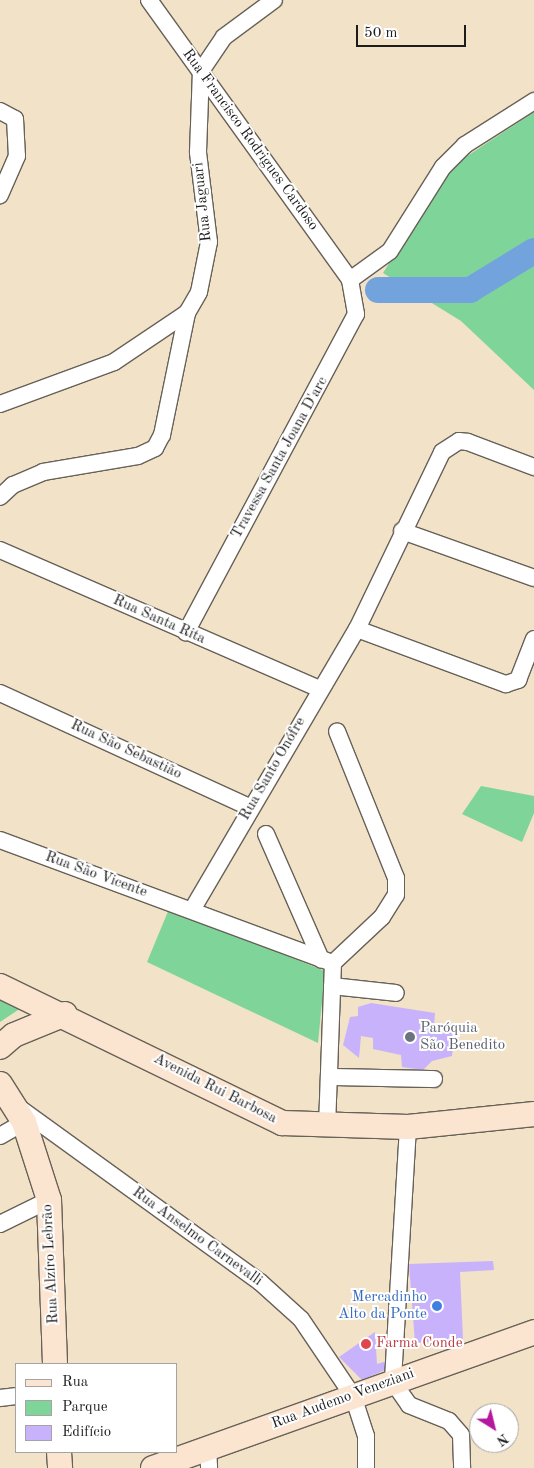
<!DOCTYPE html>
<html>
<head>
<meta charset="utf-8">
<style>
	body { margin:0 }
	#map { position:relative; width:534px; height:1468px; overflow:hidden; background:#f2e2c7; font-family:"Old Standard TT",serif }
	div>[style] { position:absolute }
	.green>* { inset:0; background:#7fd599 }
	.river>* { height:26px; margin:-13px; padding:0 13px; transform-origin:13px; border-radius:13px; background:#73a3dd }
	.building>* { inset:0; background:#c8b2fc }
	.roads { filter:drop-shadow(1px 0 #676158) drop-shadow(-1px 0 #676158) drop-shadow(0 1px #676158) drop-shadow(0 -1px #676158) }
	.street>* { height:16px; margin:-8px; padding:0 8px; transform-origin:8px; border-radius:8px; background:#fff }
	.secondary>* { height:24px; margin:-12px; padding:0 12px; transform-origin:12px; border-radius:12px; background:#fce5d0 }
	.dots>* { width:14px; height:14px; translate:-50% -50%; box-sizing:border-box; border:2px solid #fff; border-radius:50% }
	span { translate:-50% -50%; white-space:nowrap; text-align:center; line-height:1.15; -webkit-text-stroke:4px #fff; paint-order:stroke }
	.street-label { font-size:15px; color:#1c1c1c }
	.worship-label { font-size:15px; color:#5b616d }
	.left { translate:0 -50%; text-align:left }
	.shop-label { font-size:15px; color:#366cbe }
	.right { translate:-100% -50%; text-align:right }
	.health-label { font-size:15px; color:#be3a42 }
	.legend { position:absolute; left:15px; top:1363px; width:162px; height:90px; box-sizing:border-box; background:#fff; border:1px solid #a4a4a4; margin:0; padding:6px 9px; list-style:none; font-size:15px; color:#1c1c1c }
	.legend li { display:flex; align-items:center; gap:10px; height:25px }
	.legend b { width:25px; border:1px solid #a4a4a4 }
	.north { position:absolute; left:469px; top:1403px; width:50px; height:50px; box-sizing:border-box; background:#fff; border:1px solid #a4a4a4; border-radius:50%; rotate:144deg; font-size:14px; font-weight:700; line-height:20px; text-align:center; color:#1c1c1c }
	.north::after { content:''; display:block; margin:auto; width:18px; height:22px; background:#b5179e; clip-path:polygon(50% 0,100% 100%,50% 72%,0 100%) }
	.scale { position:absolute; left:356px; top:25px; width:110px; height:22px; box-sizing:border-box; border:2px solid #1c1c1c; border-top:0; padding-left:6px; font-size:15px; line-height:18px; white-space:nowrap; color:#1c1c1c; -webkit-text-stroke:4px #fff; paint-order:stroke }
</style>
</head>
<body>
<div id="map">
	<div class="green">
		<div style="clip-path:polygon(534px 112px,534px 390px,461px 321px,383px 273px,449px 168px)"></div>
		<div style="clip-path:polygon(481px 786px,534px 796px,534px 813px,522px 842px,462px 814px)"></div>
		<div style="clip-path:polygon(169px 909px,325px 971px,318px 1043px,147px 962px)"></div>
		<div style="clip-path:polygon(0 1000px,21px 1008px,0 1022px)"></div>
	</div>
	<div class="river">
		<div style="left:378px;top:290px;width:92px"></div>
		<div style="left:470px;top:290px;width:75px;rotate:-31.4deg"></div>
	</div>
	<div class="building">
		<div style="clip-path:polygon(371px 1003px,435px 1013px,434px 1025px,455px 1027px,452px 1056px,432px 1061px,423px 1070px,402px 1067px,401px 1055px,373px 1049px,373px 1038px,361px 1036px,359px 1058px,343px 1045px,350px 1017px,358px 1016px,358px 1007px)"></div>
		<div style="clip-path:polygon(493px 1261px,494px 1270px,460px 1272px,463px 1339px,415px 1343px,409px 1264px)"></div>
		<div style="clip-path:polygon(375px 1332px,377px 1364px,387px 1361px,385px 1370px,362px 1380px,339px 1357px)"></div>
	</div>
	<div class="roads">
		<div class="street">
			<div style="left:149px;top:0;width:345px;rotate:54.3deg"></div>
			<div style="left:350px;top:280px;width:35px;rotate:80deg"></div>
			<div style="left:356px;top:314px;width:361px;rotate:118.1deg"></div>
			<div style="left:0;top:111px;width:17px;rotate:28deg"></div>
			<div style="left:15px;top:119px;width:37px;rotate:87deg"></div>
			<div style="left:17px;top:156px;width:43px;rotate:113.6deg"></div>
			<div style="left:350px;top:280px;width:49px;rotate:-35.9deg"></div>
			<div style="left:390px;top:251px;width:99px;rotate:-57.8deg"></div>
			<div style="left:443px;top:167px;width:31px;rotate:-45deg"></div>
			<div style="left:465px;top:145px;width:82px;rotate:-32.5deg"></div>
			<div style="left:0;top:404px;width:121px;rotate:-20.2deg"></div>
			<div style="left:114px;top:362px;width:88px;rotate:-33.9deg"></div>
			<div style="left:187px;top:313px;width:24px;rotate:-60deg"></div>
			<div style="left:199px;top:292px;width:51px;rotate:-78.7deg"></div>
			<div style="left:209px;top:242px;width:91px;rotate:-97deg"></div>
			<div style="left:198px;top:152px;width:81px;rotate:-87.9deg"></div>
			<div style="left:201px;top:71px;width:41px;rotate:-55.9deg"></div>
			<div style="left:224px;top:37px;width:62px;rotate:-36.5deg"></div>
			<div style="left:0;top:497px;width:18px;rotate:-43deg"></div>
			<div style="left:13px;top:485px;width:33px;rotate:-23deg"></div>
			<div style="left:43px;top:472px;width:96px;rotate:-9.6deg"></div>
			<div style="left:138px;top:456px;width:19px;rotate:-25deg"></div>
			<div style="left:155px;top:448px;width:15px;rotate:-62deg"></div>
			<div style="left:162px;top:435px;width:125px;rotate:-78.4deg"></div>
			<div style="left:402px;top:531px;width:140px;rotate:19.6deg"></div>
			<div style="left:0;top:550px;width:348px;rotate:23.5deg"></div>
			<div style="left:357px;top:629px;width:159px;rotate:20.3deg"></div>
			<div style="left:506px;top:684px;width:13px;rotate:-18deg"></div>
			<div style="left:518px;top:680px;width:44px;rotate:-68.7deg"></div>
			<div style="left:0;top:693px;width:276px;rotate:24.6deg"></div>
			<div style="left:266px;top:834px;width:137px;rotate:66.3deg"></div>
			<div style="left:0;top:840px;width:355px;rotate:20.3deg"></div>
			<div style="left:333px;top:963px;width:164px;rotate:92.1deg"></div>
			<div style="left:192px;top:910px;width:326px;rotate:-59.6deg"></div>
			<div style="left:357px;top:629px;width:196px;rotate:-64.3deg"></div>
			<div style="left:442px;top:452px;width:20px;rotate:-33deg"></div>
			<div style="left:459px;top:441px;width:9px;rotate:6deg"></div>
			<div style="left:468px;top:442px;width:71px;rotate:20.7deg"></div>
			<div style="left:333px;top:963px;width:67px;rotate:-43.2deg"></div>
			<div style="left:382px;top:917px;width:26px;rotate:-58deg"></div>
			<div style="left:396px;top:895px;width:17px;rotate:-90deg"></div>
			<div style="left:396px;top:878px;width:158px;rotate:-111.9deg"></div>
			<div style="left:332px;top:986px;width:64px;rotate:6.2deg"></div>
			<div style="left:330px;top:1077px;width:104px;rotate:1.1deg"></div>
			<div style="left:18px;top:1107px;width:299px;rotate:35.9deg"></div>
			<div style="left:260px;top:1282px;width:55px;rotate:42.1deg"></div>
			<div style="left:301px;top:1319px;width:93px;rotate:56deg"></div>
			<div style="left:353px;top:1396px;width:42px;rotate:72deg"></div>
			<div style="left:366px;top:1436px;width:32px;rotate:90deg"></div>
			<div style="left:408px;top:1127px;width:255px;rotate:93.4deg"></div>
			<div style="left:393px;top:1382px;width:28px;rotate:55deg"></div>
			<div style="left:409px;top:1405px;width:43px;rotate:21.8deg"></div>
			<div style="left:449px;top:1421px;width:18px;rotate:49deg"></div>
			<div style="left:461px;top:1435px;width:33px;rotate:88deg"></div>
			<div style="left:0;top:1136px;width:28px;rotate:-30deg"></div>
			<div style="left:0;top:1224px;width:55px;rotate:-26.1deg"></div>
			<div style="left:0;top:1398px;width:16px;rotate:-7deg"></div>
			<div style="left:208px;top:1447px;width:21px;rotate:87deg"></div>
		</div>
		<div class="secondary">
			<div style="left:0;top:986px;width:314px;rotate:25.9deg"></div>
			<div style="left:282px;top:1123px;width:126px;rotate:1.8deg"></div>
			<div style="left:408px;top:1127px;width:127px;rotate:-5.9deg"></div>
			<div style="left:0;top:1047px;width:18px;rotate:-41deg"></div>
			<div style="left:14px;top:1035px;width:55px;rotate:-22.4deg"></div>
			<div style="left:0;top:1084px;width:45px;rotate:57.7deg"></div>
			<div style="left:24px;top:1122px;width:82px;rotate:72.2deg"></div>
			<div style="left:49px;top:1200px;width:164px;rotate:87.9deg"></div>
			<div style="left:59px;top:1452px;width:16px;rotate:86deg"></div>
			<div style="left:153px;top:1468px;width:405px;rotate:-19.6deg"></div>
		</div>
	</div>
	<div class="dots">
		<div style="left:410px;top:1037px;background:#6b7280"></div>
		<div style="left:437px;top:1306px;background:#3f7fe0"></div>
		<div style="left:366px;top:1344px;background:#e0444e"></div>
	</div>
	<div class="street-label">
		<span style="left:250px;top:140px;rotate:54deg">Rua Francisco Rodrigues Cardoso</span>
		<span style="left:203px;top:202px;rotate:-96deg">Rua Jaguari</span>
		<span style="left:280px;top:458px;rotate:-61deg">Travessa Santa Joana D'arc</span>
		<span style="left:159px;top:620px;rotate:24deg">Rua Santa Rita</span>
		<span style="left:126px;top:750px;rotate:25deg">Rua São Sebastião</span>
		<span style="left:273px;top:769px;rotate:-60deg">Rua Santo Onófre</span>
		<span style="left:96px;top:875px;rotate:20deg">Rua São Vicente</span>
		<span style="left:215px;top:1089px;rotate:27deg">Avenida Rui Barbosa</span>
		<span style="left:197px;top:1237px;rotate:36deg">Rua Anselmo Carnevalli</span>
		<span style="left:51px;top:1264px;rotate:-93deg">Rua Alzíro Lebrão</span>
		<span style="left:343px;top:1399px;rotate:-20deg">Rua Audemo Veneziani</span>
	</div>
	<div class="worship-label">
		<span class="left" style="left:420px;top:1037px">Paróquia<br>São Benedito</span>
	</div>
	<div class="shop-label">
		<span class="right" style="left:427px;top:1306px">Mercadinho<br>Alto da Ponte</span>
	</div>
	<div class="health-label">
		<span class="left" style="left:376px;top:1344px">Farma Conde</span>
	</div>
	<ul class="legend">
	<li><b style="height:6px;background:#fce5d0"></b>Rua</li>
	<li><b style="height:14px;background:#7fd599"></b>Parque</li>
	<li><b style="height:14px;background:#c8b2fc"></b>Edifício</li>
	</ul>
	<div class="north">N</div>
	<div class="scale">50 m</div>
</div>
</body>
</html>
